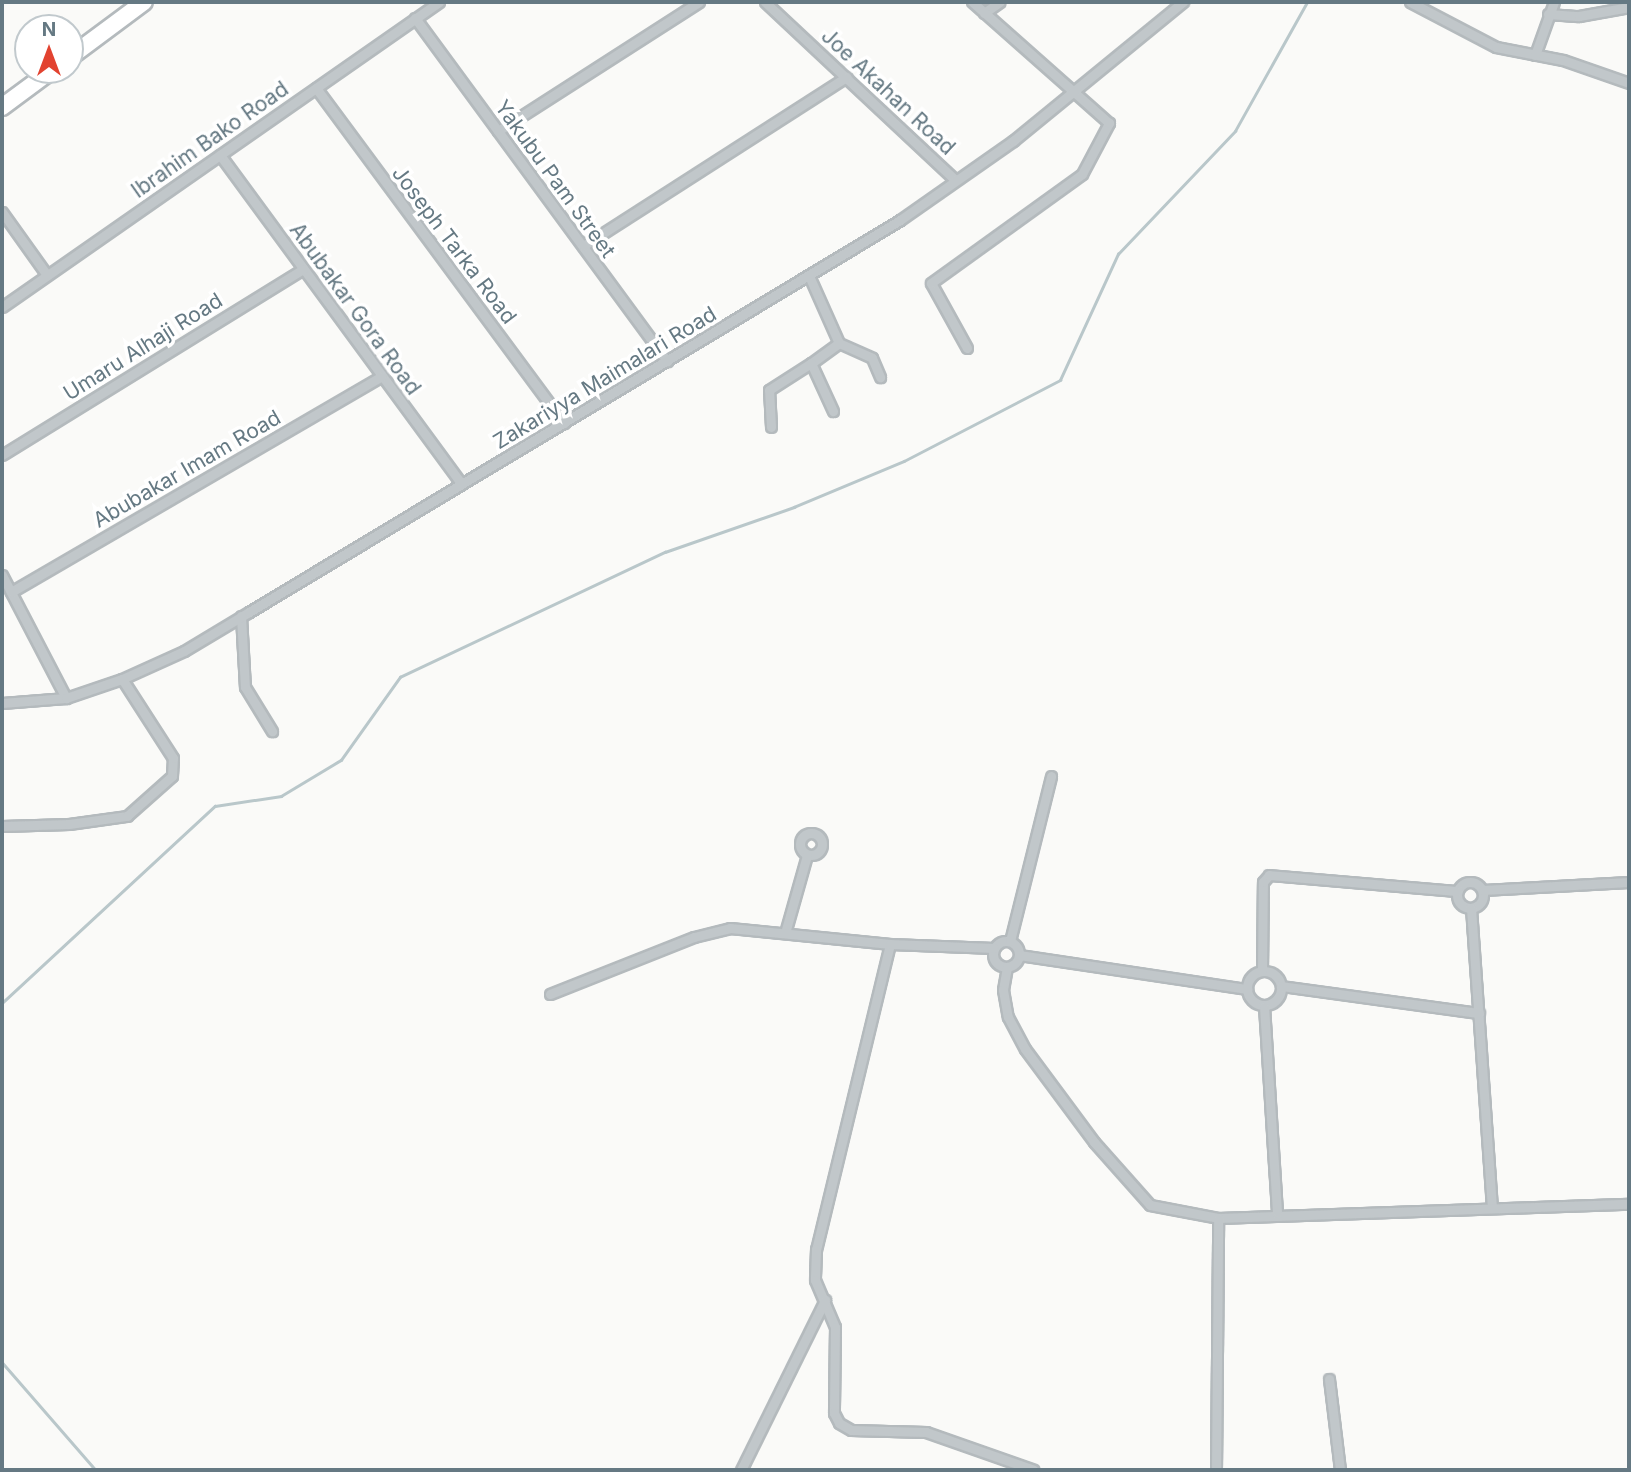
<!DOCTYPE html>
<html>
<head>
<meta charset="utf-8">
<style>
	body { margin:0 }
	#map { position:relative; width:1631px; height:1472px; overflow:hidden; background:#fafaf8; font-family:Inter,sans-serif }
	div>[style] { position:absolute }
	.stream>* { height:2.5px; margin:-1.25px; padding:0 1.25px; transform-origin:1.25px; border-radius:1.25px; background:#b9c7ca }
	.roads { filter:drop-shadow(2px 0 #b4babd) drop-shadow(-2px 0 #b4babd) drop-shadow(0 2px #b4babd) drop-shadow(0 -2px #b4babd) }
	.street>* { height:9px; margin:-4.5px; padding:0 4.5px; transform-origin:4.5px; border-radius:4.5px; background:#c1c7ca }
	.street>.ring { margin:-4.5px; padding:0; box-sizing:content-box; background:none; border:9px solid #c1c7ca; border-radius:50% }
	.highway>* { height:16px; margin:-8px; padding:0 8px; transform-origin:8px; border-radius:8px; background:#fff }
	span { translate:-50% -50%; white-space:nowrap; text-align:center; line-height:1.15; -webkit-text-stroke:7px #fff; paint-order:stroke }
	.street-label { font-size:21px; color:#657983 }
	.frame { position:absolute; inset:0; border:4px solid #657983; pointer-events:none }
	.north { position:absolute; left:14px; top:14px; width:70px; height:70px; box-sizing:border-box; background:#fff; border:2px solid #c1c9cd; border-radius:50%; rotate:0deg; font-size:19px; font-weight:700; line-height:28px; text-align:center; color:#657983 }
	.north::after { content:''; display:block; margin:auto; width:24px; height:32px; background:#e24330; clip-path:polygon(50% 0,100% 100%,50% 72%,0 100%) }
</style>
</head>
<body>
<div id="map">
	<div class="stream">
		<div style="left:2px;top:1003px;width:290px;rotate:-42.8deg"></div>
		<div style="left:215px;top:806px;width:67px;rotate:-8.6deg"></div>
		<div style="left:281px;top:796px;width:70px;rotate:-31deg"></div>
		<div style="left:341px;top:760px;width:102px;rotate:-54.6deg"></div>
		<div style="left:400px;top:677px;width:293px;rotate:-25.3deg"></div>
		<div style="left:665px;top:552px;width:137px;rotate:-19.2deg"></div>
		<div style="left:794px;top:507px;width:119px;rotate:-22.7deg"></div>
		<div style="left:904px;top:461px;width:176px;rotate:-27.4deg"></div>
		<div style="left:1060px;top:380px;width:139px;rotate:-65.3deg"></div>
		<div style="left:1118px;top:254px;width:170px;rotate:-46.4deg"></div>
		<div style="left:1235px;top:131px;width:148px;rotate:-60.8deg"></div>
		<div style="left:2px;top:1362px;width:143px;rotate:49deg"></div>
	</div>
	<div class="roads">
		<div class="street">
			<div style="left:765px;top:2px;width:260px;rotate:43.1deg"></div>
			<div style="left:1410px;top:2px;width:97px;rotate:27.6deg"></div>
			<div style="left:1496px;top:47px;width:68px;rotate:11deg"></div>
			<div style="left:1563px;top:60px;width:70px;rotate:19.2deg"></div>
			<div style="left:984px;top:13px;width:19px;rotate:-35deg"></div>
			<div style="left:1548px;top:14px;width:31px;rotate:4deg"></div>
			<div style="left:1579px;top:16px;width:51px;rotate:-10.2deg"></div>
			<div style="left:415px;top:18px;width:426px;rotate:53.7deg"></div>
			<div style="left:1535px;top:55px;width:56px;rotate:-70.3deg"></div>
			<div style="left:316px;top:88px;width:417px;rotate:53.5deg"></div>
			<div style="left:498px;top:131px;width:239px;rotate:-32.7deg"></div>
			<div style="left:220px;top:155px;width:408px;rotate:53.7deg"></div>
			<div style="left:2px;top:212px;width:77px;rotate:54.5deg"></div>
			<div style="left:583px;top:246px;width:313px;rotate:-32.7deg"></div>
			<div style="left:810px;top:278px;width:71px;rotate:66deg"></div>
			<div style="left:839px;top:343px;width:34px;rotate:144deg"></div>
			<div style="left:2px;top:307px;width:533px;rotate:-34.91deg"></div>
			<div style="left:839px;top:343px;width:36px;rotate:24deg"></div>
			<div style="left:872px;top:358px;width:21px;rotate:67deg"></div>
			<div style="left:967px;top:348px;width:74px;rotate:-119deg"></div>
			<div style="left:931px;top:283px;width:186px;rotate:-35.8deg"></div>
			<div style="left:1082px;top:174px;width:58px;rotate:-62.1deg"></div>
			<div style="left:1109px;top:123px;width:183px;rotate:-138.5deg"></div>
			<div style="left:771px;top:427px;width:37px;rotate:-93deg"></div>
			<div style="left:769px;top:390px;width:50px;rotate:-32.7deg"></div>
			<div style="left:811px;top:363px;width:53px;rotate:65.4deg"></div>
			<div style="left:2px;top:455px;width:354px;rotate:-31.7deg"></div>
			<div style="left:2px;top:575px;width:139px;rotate:62.5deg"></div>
			<div style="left:11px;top:592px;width:429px;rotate:-30.2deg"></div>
			<div style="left:241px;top:616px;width:71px;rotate:86.8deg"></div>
			<div style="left:245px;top:687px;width:52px;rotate:58.5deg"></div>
			<div style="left:2px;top:703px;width:64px;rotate:-4.5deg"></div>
			<div style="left:66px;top:698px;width:59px;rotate:-18.7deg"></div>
			<div style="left:122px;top:679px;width:68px;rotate:-24.3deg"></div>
			<div style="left:184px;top:651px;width:76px;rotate:-31deg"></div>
			<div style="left:249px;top:612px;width:760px;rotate:-31.05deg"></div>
			<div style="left:900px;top:220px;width:138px;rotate:-35deg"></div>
			<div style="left:1013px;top:141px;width:220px;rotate:-39.3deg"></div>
			<div style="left:2px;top:826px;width:67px;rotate:-1.7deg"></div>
			<div style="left:69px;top:824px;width:59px;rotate:-7.9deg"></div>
			<div style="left:127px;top:816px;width:60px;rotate:-41.6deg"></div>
			<div style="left:172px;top:776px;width:18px;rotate:-87deg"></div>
			<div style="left:173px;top:758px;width:94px;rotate:-122.8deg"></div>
			<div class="ring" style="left:800px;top:833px;width:13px;height:13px"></div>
			<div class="ring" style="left:1457px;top:882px;width:17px;height:17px"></div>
			<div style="left:1483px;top:890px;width:146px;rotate:-3.1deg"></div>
			<div style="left:1471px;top:908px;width:299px;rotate:86deg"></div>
			<div style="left:785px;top:933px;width:81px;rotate:-74.2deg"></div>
			<div class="ring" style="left:993px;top:941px;width:17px;height:17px"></div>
			<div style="left:1010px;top:941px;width:170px;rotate:-76deg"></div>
			<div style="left:890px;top:944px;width:314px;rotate:103.6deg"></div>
			<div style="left:816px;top:1249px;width:31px;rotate:92deg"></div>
			<div style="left:815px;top:1280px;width:51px;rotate:66.9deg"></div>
			<div style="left:835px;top:1327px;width:86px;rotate:90.7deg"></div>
			<div style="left:834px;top:1413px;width:11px;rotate:63deg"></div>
			<div style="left:839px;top:1423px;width:14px;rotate:30deg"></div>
			<div style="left:851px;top:1430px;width:75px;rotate:1.5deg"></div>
			<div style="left:926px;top:1432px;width:114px;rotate:19.4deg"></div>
			<div style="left:1019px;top:955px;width:231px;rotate:8.5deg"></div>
			<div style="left:1007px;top:967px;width:23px;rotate:100deg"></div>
			<div style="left:1003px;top:990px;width:27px;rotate:80deg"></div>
			<div style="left:1008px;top:1017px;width:36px;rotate:62deg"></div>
			<div style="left:1025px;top:1049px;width:116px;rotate:53.4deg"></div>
			<div style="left:1094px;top:1142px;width:84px;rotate:48.4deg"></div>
			<div style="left:1150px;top:1205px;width:69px;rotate:10.8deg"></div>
			<div style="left:1218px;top:1218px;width:411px;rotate:-2deg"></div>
			<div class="ring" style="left:1247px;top:971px;width:25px;height:25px"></div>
			<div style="left:1262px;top:971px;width:89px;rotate:-89.4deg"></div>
			<div style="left:1263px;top:882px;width:9px;rotate:-49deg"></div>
			<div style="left:1269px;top:875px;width:189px;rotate:4.9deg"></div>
			<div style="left:1281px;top:986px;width:200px;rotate:7.8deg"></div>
			<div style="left:550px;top:994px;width:155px;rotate:-21.6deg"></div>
			<div style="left:694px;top:937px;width:37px;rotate:-14deg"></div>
			<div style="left:730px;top:928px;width:161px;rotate:5.7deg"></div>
			<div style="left:890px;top:944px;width:104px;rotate:2.2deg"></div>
			<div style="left:1264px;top:1006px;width:207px;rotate:86.4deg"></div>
			<div style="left:1329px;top:1379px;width:92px;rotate:83.1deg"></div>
			<div style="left:741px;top:1470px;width:190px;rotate:-63.7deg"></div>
			<div style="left:1216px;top:1470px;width:252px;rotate:-89.5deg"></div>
		</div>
		<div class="highway">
			<div style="left:70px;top:57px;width:92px;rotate:-36.6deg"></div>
			<div style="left:2px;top:107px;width:62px;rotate:-36.5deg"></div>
		</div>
	</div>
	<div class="street-label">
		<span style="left:888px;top:92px;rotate:43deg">Joe Akahan Road</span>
		<span style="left:210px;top:140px;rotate:-35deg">Ibrahim Bako Road</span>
		<span style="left:555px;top:179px;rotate:54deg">Yakubu Pam Street</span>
		<span style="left:454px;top:245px;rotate:53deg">Joseph Tarka Road</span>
		<span style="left:355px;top:309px;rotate:54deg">Abubakar Gora Road</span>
		<span style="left:143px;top:347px;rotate:-32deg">Umaru Alhaji Road</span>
		<span style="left:605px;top:378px;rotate:-31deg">Zakariyya Maimalari Road</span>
		<span style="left:187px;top:469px;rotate:-30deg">Abubakar Imam Road</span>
	</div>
	<div class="frame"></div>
	<div class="north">N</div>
</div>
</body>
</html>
